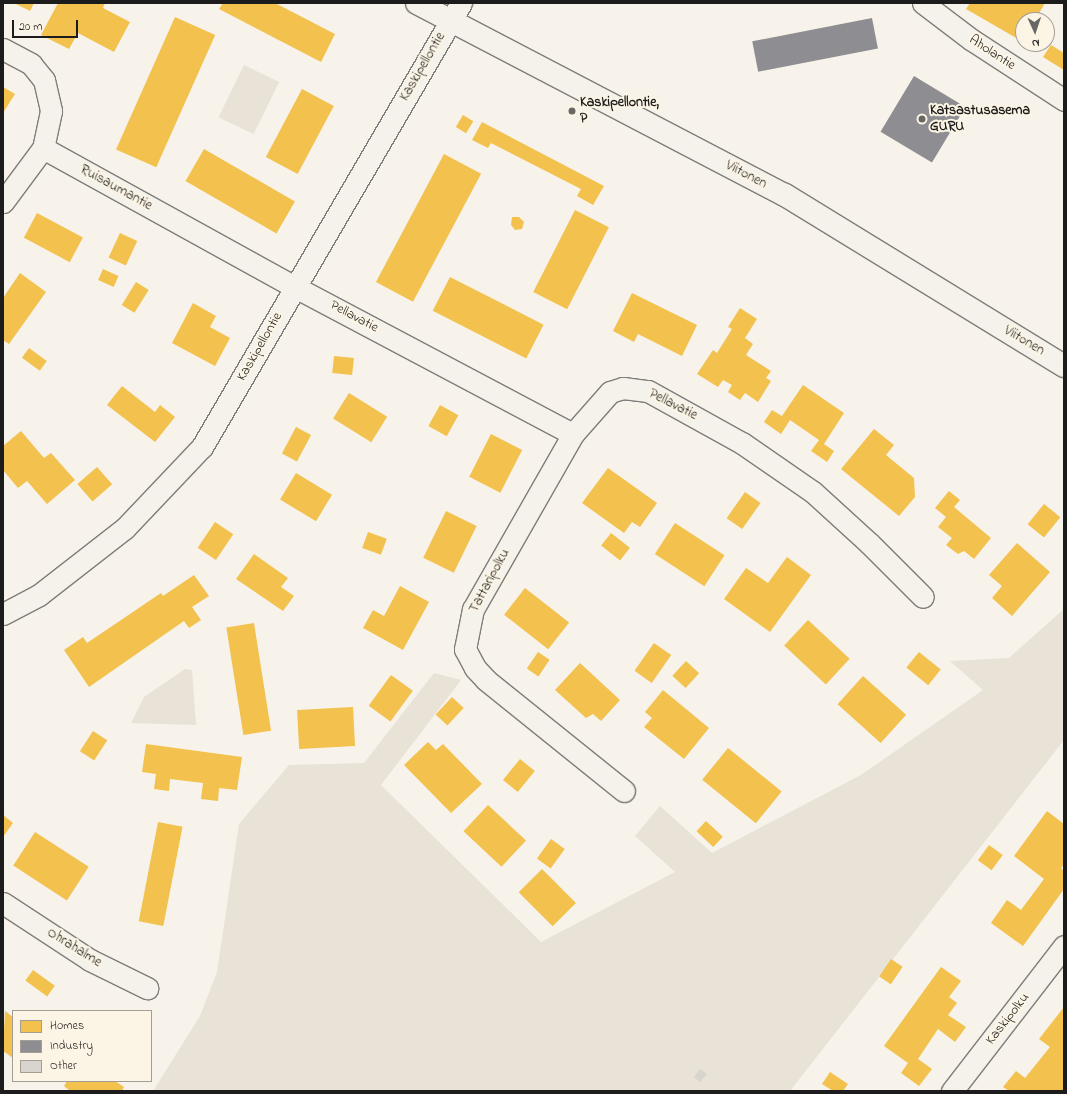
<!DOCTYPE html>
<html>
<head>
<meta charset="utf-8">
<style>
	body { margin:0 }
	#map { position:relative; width:1067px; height:1094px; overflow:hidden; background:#f7f3ea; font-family:"Indie Flower",sans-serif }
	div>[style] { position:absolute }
	.green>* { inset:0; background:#e8e2d7; transform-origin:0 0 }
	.homes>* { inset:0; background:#f2c14e; transform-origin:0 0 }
	.industry>* { inset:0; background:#8d8d92; transform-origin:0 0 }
	.building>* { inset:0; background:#d8d5cf }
	.roads { filter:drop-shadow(1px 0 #7f7d79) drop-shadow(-1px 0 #7f7d79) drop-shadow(0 1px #7f7d79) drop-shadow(0 -1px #7f7d79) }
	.minor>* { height:21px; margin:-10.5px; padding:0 10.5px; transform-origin:10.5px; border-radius:10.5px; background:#f5f2ec }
	.secondary>* { height:22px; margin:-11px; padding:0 11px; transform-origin:11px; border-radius:11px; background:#f5f2ec }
	.dots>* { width:11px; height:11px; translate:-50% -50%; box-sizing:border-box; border:2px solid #fcf5e5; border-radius:50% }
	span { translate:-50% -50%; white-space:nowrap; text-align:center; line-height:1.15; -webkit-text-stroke:4px #fcf5e5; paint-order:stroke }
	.street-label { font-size:14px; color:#1c1c1c }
	.poi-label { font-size:14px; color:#1c1c1c; font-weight:700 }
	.left { translate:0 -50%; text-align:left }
	.frame { position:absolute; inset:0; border:4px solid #1c1c1c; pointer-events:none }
	.legend { position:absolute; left:12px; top:1010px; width:140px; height:72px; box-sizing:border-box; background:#fcf5e5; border:1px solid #a29e95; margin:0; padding:5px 7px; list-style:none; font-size:12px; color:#1c1c1c }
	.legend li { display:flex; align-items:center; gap:8px; height:20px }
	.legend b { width:20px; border:1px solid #a29e95 }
	.north { position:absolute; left:1015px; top:12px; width:40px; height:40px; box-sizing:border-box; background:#fcf5e5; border:1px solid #a29e95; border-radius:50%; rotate:177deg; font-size:11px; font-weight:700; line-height:16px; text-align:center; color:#1c1c1c }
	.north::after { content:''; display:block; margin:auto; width:14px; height:18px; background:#696764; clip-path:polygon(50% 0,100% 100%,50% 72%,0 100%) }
	.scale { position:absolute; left:12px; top:20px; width:66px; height:18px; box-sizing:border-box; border:2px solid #1c1c1c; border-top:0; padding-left:5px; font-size:12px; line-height:14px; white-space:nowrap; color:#1c1c1c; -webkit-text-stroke:3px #fcf5e5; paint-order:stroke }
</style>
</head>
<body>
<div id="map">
	<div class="green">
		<div style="left:244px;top:65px;width:39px;height:58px;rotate:26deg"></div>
		<div style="clip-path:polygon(1064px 609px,1064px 740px,790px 1091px,153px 1091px,200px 1016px,217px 972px,239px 824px,289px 765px,364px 763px,434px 673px,461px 680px,381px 785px,541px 942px,675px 872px,635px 836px,660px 806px,712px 853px,861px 775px,983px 690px,950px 661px,1009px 658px)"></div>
		<div style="clip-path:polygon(185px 669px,192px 670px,196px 725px,131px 723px,144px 697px)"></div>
	</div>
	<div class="homes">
		<div style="clip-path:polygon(14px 3px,34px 3px,30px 11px)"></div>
		<div style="clip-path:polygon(58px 3px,105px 3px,103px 8px,130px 22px,114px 52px,78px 33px,69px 49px,41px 35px)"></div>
		<div style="clip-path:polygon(223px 3px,275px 3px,335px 34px,321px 62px,219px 9px)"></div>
		<div style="clip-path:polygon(970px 3px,1045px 3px,1035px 20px,1023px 20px,1023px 42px,966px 9px)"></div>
		<div style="left:175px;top:17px;width:44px;height:145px;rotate:24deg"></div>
		<div style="clip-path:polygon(1051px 45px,1064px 53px,1064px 70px,1043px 57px)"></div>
		<div style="clip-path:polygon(3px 87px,15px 94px,3px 113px)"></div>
		<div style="left:302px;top:89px;width:36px;height:77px;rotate:28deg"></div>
		<div style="left:463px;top:115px;width:12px;height:14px;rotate:31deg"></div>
		<div style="clip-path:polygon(482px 122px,604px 186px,593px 205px,577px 196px,581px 189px,491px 143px,488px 148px,472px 140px)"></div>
		<div style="left:204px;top:149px;width:105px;height:37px;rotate:30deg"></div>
		<div style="left:444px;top:154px;width:42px;height:145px;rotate:28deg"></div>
		<div style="left:575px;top:210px;width:38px;height:92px;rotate:27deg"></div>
		<div style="left:37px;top:213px;width:52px;height:28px;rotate:28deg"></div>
		<div style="clip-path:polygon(512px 217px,519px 217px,524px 222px,522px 229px,515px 230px,511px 225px)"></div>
		<div style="left:120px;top:233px;width:19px;height:27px;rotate:25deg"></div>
		<div style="left:103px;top:269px;width:17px;height:12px;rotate:24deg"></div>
		<div style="clip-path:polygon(20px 273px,46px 292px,9px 344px,3px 340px,3px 298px)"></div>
		<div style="left:450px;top:277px;width:105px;height:38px;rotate:27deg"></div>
		<div style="left:136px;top:282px;width:15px;height:27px;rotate:32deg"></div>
		<div style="clip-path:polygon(632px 293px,697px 325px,682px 356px,638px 334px,634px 342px,613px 331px)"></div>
		<div style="clip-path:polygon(193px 303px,216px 316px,210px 327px,230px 338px,215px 366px,172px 343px)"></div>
		<div style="clip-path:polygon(740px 308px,757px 319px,745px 338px,753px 344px,746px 355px,771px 371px,766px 378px,771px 381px,758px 402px,745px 393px,740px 400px,728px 392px,732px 385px,723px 380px,718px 387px,697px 374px,713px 350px,717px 353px,732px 329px,728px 327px)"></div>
		<div style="left:29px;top:348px;width:22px;height:12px;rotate:36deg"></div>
		<div style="left:334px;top:356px;width:20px;height:17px;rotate:6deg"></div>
		<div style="clip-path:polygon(803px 385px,844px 413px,824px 444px,834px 451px,827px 462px,811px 451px,819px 440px,790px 420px,781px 434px,764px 422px,772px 410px,782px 416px)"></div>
		<div style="clip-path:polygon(122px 386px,155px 412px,160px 405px,175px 417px,155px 442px,107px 405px)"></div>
		<div style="left:349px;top:393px;width:45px;height:30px;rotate:32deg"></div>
		<div style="left:440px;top:405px;width:21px;height:24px;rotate:29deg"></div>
		<div style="left:296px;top:427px;width:17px;height:30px;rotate:28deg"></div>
		<div style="clip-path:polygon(874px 429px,894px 445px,886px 455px,914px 478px,915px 497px,899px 516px,841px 469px)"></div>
		<div style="clip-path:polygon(21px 431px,44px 458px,51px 453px,75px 480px,47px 504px,27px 481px,18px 488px,3px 470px,3px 446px)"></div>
		<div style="left:491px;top:434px;width:35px;height:48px;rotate:27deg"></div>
		<div style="left:97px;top:467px;width:23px;height:26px;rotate:49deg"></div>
		<div style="clip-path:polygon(608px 468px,657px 503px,640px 527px,632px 522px,624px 533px,582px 503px)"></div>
		<div style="left:296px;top:473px;width:42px;height:31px;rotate:31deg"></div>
		<div style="clip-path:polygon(949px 491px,960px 500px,954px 507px,991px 538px,974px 559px,964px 551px,958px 554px,946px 545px,952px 538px,938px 527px,946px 517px,935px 508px)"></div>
		<div style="left:745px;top:492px;width:19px;height:32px;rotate:35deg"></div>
		<div style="left:1044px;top:504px;width:21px;height:26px;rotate:39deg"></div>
		<div style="left:446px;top:511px;width:34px;height:52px;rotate:26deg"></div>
		<div style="left:215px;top:522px;width:22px;height:31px;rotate:34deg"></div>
		<div style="left:675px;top:523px;width:59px;height:37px;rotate:33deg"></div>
		<div style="left:368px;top:532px;width:20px;height:17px;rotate:20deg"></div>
		<div style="left:611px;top:533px;width:24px;height:16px;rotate:38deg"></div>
		<div style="clip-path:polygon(1017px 543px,1050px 572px,1012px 616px,992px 598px,1002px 586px,989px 575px)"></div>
		<div style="clip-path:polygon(254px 554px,288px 578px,281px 587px,294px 596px,283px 611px,236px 579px)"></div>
		<div style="clip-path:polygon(787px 557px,811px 575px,770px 632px,724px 599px,746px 568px,768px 583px)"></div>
		<div style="clip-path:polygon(194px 575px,209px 596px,192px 607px,201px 620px,189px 628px,184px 621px,89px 687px,64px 650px,83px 637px,87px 643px,161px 593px,163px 596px)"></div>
		<div style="clip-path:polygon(400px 586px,429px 602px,403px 650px,363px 628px,373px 610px,384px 616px)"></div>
		<div style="left:525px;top:588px;width:56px;height:34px;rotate:38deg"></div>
		<div style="left:808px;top:620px;width:57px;height:35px;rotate:43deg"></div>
		<div style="left:254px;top:623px;width:109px;height:28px;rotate:81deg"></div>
		<div style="left:654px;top:643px;width:21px;height:34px;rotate:35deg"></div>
		<div style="left:538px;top:652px;width:14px;height:20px;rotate:34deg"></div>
		<div style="left:919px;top:652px;width:28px;height:20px;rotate:39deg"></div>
		<div style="left:686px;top:661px;width:18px;height:20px;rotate:43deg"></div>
		<div style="clip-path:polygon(580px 663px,620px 700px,601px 721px,593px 714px,586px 718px,555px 690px)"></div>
		<div style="left:391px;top:675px;width:27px;height:38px;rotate:36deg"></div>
		<div style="left:863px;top:676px;width:58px;height:38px;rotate:42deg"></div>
		<div style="clip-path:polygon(663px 690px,709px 728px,684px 759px,644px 727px,652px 718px,645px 712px)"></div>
		<div style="left:452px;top:697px;width:16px;height:24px;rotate:43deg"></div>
		<div style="left:353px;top:707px;width:39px;height:56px;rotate:87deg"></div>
		<div style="left:93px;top:731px;width:17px;height:24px;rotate:33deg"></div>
		<div style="clip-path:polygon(428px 742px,436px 750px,443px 744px,482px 784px,451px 813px,404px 765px)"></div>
		<div style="clip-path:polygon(146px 744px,242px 757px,237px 790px,219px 788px,218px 801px,201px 799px,203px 783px,170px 779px,169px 791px,154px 789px,156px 774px,142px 772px)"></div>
		<div style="left:728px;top:748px;width:69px;height:41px;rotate:39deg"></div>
		<div style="left:520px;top:759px;width:19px;height:27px;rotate:39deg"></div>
		<div style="left:488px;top:805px;width:52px;height:36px;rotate:43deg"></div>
		<div style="clip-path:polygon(1047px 811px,1064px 824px,1064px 864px,1061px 868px,1064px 871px,1064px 889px,1023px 946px,991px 923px,1007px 900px,1021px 910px,1044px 879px,1014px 856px)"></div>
		<div style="clip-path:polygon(3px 815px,13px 823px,3px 837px)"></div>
		<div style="left:706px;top:821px;width:23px;height:14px;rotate:43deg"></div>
		<div style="left:158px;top:822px;width:25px;height:101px;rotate:11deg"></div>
		<div style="left:35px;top:832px;width:64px;height:40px;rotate:33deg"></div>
		<div style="left:551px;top:839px;width:17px;height:24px;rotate:36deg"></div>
		<div style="left:989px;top:845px;width:17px;height:19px;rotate:36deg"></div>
		<div style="left:542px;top:869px;width:48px;height:33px;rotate:45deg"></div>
		<div style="left:891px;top:959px;width:14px;height:21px;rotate:34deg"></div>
		<div style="clip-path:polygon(941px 967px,961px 981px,949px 997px,957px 1003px,948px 1015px,966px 1027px,955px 1042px,938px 1029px,918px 1059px,932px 1069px,919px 1086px,901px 1073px,908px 1063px,884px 1046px)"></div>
		<div style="left:33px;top:970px;width:27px;height:13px;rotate:36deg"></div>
		<div style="clip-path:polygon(1064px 1007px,1064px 1091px,1009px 1091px,1003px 1087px,1016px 1071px,1025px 1078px,1050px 1047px,1039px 1039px)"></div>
		<div style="clip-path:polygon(5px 1011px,13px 1017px,13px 1058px,3px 1051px)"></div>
		<div style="clip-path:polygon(830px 1072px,848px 1084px,843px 1091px,833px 1091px,822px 1084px)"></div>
		<div style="clip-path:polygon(67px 1081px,115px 1081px,124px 1087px,122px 1091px,70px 1091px,64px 1086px)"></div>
	</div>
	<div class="industry">
		<div style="left:872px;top:18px;width:31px;height:122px;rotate:79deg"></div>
		<div style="left:914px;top:76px;width:60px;height:65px;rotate:31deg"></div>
	</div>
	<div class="building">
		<div style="clip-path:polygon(700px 1069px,707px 1074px,700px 1082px,694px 1077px)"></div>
	</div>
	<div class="roads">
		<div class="minor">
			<div style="left:923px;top:3px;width:61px;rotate:37.1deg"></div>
			<div style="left:972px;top:40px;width:110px;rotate:33.1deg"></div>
			<div style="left:3px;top:49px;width:32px;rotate:28deg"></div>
			<div style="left:31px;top:64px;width:21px;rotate:51deg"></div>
			<div style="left:44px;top:80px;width:32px;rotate:77deg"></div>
			<div style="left:51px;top:111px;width:38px;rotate:102deg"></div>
			<div style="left:43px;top:148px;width:288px;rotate:28.9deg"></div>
			<div style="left:295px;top:287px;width:314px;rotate:27.9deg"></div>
			<div style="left:573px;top:434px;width:56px;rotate:-48.6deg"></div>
			<div style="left:610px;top:392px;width:14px;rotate:-17deg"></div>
			<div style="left:623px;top:388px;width:25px;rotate:7deg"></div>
			<div style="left:648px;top:391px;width:107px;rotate:29deg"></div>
			<div style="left:742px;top:443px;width:86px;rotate:34.6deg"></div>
			<div style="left:813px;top:492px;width:76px;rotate:42.3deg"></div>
			<div style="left:869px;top:543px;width:76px;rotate:45deg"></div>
			<div style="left:3px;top:202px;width:67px;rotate:-53.5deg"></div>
			<div style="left:573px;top:434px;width:202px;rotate:119.7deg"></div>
			<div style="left:473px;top:609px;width:41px;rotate:101.3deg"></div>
			<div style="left:465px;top:649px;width:21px;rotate:62deg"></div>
			<div style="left:475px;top:668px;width:16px;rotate:47deg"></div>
			<div style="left:486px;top:680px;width:177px;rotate:38.8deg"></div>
			<div style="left:3px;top:614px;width:41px;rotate:-27.8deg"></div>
			<div style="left:39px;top:595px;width:109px;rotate:-37.9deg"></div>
			<div style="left:125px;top:528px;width:112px;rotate:-46.5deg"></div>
			<div style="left:202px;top:447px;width:514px;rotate:-59.74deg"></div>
			<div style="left:3px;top:903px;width:104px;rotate:33.2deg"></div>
			<div style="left:90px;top:960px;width:64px;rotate:26.2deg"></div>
			<div style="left:952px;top:1091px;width:183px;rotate:-52.3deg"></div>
		</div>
		<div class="secondary">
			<div style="left:417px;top:3px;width:415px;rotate:27.6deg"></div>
			<div style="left:785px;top:195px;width:327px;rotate:31.5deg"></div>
		</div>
	</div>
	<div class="dots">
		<div style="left:572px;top:111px;background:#696764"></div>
		<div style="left:922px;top:119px;background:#696764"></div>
	</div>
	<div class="street-label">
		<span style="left:992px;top:53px;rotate:33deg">Aholantie</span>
		<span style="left:423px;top:67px;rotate:-60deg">Kaskipellontie</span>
		<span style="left:746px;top:175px;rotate:28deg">Viitonen</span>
		<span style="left:116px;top:188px;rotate:29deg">Ruisaumantie</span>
		<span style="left:354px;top:317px;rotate:28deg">Pellavatie</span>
		<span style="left:1024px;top:341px;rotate:31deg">Viitonen</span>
		<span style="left:260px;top:347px;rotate:-60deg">Kaskipellontie</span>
		<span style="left:673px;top:405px;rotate:27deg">Pellavatie</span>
		<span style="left:490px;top:581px;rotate:-62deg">Tattaripolku</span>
		<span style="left:74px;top:948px;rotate:32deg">Ohrahalme</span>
		<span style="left:1008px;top:1019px;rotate:-52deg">Kaskipolku</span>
	</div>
	<div class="poi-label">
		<span class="left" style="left:580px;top:111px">Kaskipellontie,<br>P</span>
		<span class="left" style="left:930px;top:119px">Katsastusasema<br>GURU</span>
	</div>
	<div class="frame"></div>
	<ul class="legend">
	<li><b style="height:11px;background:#f2c14e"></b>Homes</li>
	<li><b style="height:11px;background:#8d8d92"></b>Industry</li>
	<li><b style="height:11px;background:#d8d5cf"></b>Other</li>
	</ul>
	<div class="north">N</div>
	<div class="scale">20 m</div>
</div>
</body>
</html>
